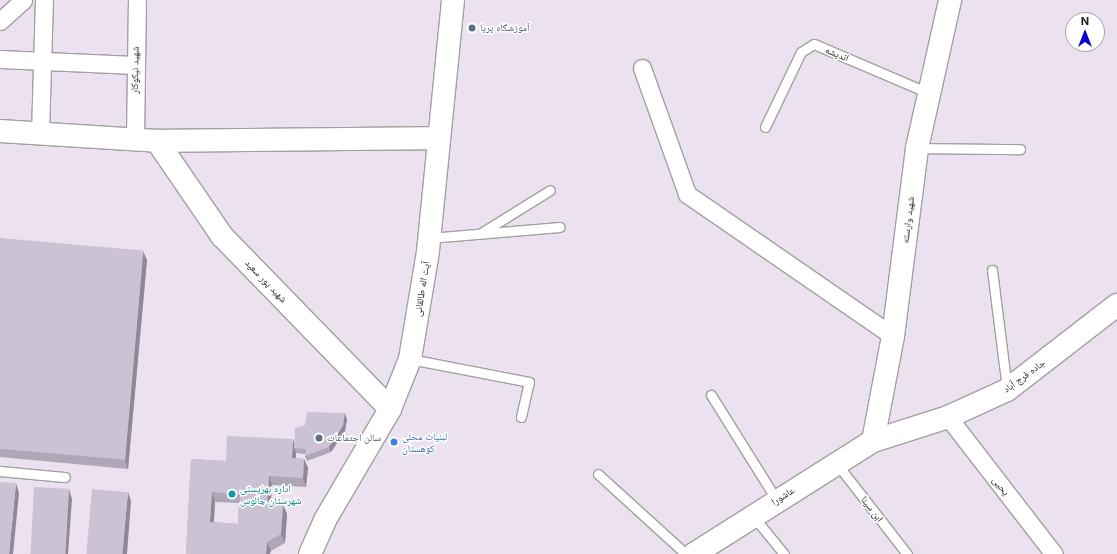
<!DOCTYPE html>
<html>
<head>
<meta charset="utf-8">
<style>
	body { margin:0 }
	#map { position:relative; width:1117px; height:554px; overflow:hidden; background:#ece2ef; font-family:Inter,"Noto Naskh Arabic",sans-serif }
	div>[style] { position:absolute }
	.roads { filter:drop-shadow(1px 0 #a1a1a1) drop-shadow(-1px 0 #a1a1a1) drop-shadow(0 1px #a1a1a1) drop-shadow(0 -1px #a1a1a1) }
	.service>* { height:9px; margin:-4.5px; padding:0 4.5px; transform-origin:4.5px; border-radius:4.5px; background:#fff }
	.minor>* { height:17px; margin:-8.5px; padding:0 8.5px; transform-origin:8.5px; border-radius:8.5px; background:#fff }
	.tertiary>* { height:22px; margin:-11px; padding:0 11px; transform-origin:11px; border-radius:11px; background:#fff }
	.wall>* { inset:0; background:#afa7b8 }
	.shaded-wall>* { inset:0; background:#8f8896 }
	.building>* { inset:0; background:#ccc2d6; transform-origin:0 0 }
	.dots>* { width:11px; height:11px; translate:-50% -50%; box-sizing:border-box; border:2px solid #fff; border-radius:50% }
	span { translate:-50% -50%; white-space:nowrap; text-align:center; line-height:1.15; -webkit-text-stroke:3px #fff; paint-order:stroke }
	.service-label { font-size:10px; color:#4e5e75 }
	.left { translate:0 -50%; text-align:left }
	.street-label { font-size:10px; color:#1d1d1d }
	.shop-label { font-size:10px; color:#366cbe }
	.culture-label { font-size:10px; color:#0d838f }
	.north { position:absolute; left:1065px; top:12px; width:40px; height:40px; box-sizing:border-box; background:#fff; border:1px solid #a5a5a5; border-radius:50%; rotate:0deg; font-size:11px; font-weight:700; line-height:16px; text-align:center; color:#1d1d1d }
	.north::after { content:''; display:block; margin:auto; width:14px; height:18px; background:#0d00cb; clip-path:polygon(50% 0,100% 100%,50% 72%,0 100%) }
</style>
</head>
<body>
<div id="map">
	<div class="roads">
		<div class="service">
			<div style="left:765px;top:127px;width:83px;rotate:-64.4deg"></div>
			<div style="left:801px;top:52px;width:15px;rotate:-32deg"></div>
			<div style="left:814px;top:44px;width:125px;rotate:23.1deg"></div>
			<div style="left:917px;top:148px;width:103px;rotate:0.6deg"></div>
			<div style="left:481px;top:233px;width:81px;rotate:-31.9deg"></div>
			<div style="left:429px;top:238px;width:131px;rotate:-4.8deg"></div>
			<div style="left:992px;top:270px;width:120px;rotate:82.8deg"></div>
			<div style="left:410px;top:359px;width:121px;rotate:10.9deg"></div>
			<div style="left:529px;top:382px;width:36px;rotate:103deg"></div>
			<div style="left:711px;top:395px;width:123px;rotate:58deg"></div>
			<div style="left:837px;top:464px;width:114px;rotate:52.1deg"></div>
			<div style="left:0;top:471px;width:65px;rotate:5.3deg"></div>
			<div style="left:598px;top:474px;width:119px;rotate:42.3deg"></div>
			<div style="left:753px;top:516px;width:49px;rotate:50.8deg"></div>
		</div>
		<div class="minor">
			<div style="left:0;top:21px;width:31px;rotate:-42deg"></div>
			<div style="left:0;top:59px;width:135px;rotate:2.5deg"></div>
			<div style="left:642px;top:68px;width:134px;rotate:70.3deg"></div>
			<div style="left:687px;top:194px;width:250px;rotate:34.6deg"></div>
			<div style="left:40px;top:134px;width:134px;rotate:-88.3deg"></div>
			<div style="left:135px;top:140px;width:140px;rotate:-89.2deg"></div>
			<div style="left:948px;top:417px;width:173px;rotate:52.3deg"></div>
		</div>
		<div class="tertiary">
			<div style="left:0;top:131px;width:157px;rotate:3.6deg"></div>
			<div style="left:157px;top:141px;width:282px;rotate:-0.6deg"></div>
			<div style="left:157px;top:141px;width:115px;rotate:55.6deg"></div>
			<div style="left:222px;top:236px;width:241px;rotate:45.8deg"></div>
			<div style="left:873px;top:441px;width:107px;rotate:-79.2deg"></div>
			<div style="left:893px;top:336px;width:190px;rotate:-82.7deg"></div>
			<div style="left:917px;top:148px;width:152px;rotate:-77.4deg"></div>
			<div style="left:310px;top:554px;width:37px;rotate:-66deg"></div>
			<div style="left:325px;top:520px;width:129px;rotate:-59.6deg"></div>
			<div style="left:390px;top:409px;width:54px;rotate:-68.2deg"></div>
			<div style="left:410px;top:359px;width:109px;rotate:-80.5deg"></div>
			<div style="left:428px;top:251px;width:252px;rotate:-84.3deg"></div>
			<div style="left:694px;top:554px;width:212px;rotate:-32.3deg"></div>
			<div style="left:873px;top:441px;width:79px;rotate:-17.7deg"></div>
			<div style="left:948px;top:417px;width:65px;rotate:-24.6deg"></div>
			<div style="left:1007px;top:390px;width:139px;rotate:-37.7deg"></div>
		</div>
	</div>
	<div class="wall">
		<div style="clip-path:polygon(0 238px,147px 260px,128px 469px,0 457px)"></div>
		<div style="clip-path:polygon(evenodd,347px 419px,345px 431px,331px 452px,307px 461px,305px 456px,305px 454px,296px 453px,296px 458px,304px 459px,308px 468px,306px 487px,272px 485px,271px 504px,283px 505px,287px 514px,285px 543px,271px 551px,186px 554px,191px 459px,226px 461px,294px 443px,347px 419px,215px 502px,239px 503px,238px 524px,214px 522px,215px 502px)"></div>
	</div>
	<div class="shaded-wall">
		<div style="clip-path:polygon(143px 251px,147px 260px,128px 469px,125px 459px)"></div>
		<div style="clip-path:polygon(345px 413px,347px 419px,345px 431px,331px 452px,329px 447px)"></div>
		<div style="clip-path:polygon(293px 439px,296px 448px,294px 448px,296px 453px,295px 467px,292px 458px)"></div>
		<div style="clip-path:polygon(304px 459px,308px 468px,306px 487px,303px 478px)"></div>
		<div style="clip-path:polygon(269px 476px,272px 485px,270px 513px,267px 504px)"></div>
		<div style="clip-path:polygon(16px 483px,19px 493px,13px 554px,9px 554px)"></div>
		<div style="clip-path:polygon(69px 489px,72px 499px,68px 554px,63px 554px)"></div>
		<div style="clip-path:polygon(128px 492px,131px 501px,127px 554px,122px 554px)"></div>
		<div style="clip-path:polygon(212px 492px,215px 502px,213px 531px,210px 522px)"></div>
		<div style="clip-path:polygon(283px 505px,287px 514px,285px 543px,281px 534px)"></div>
		<div style="clip-path:polygon(267px 542px,271px 551px,270px 554px,266px 554px)"></div>
	</div>
	<div class="building">
		<div style="left:0;top:238px;width:144px;height:210px;rotate:5deg"></div>
		<div style="clip-path:polygon(307px 412px,345px 413px,343px 426px,329px 447px,305px 456px,306px 449px,294px 448px,295px 428px,305px 425px)"></div>
		<div style="clip-path:polygon(evenodd,227px 436px,293px 439px,292px 458px,304px 459px,303px 478px,269px 476px,267px 504px,283px 505px,281px 534px,267px 542px,266px 554px,186px 554px,191px 459px,226px 461px,227px 436px,212px 492px,240px 494px,238px 524px,210px 522px,212px 492px)"></div>
		<div style="clip-path:polygon(0 482px,16px 483px,9px 554px,0 554px)"></div>
		<div style="left:34px;top:487px;width:35px;height:67px;rotate:3deg"></div>
		<div style="left:92px;top:489px;width:36px;height:65px;rotate:5deg"></div>
	</div>
	<div class="dots">
		<div style="left:472px;top:28px;background:#5c6f8a"></div>
		<div style="left:319px;top:438px;background:#5c6f8a"></div>
		<div style="left:394px;top:442px;background:#3f7fe0"></div>
		<div style="left:232px;top:494px;background:#0f9aa8"></div>
	</div>
	<div class="service-label">
		<span class="left" style="left:480px;top:28px">آموزشگاه پریا</span>
		<span class="left" style="left:327px;top:438px">سالن اجتماعات</span>
	</div>
	<div class="street-label">
		<span style="left:837px;top:54px;rotate:23deg">اندیشه</span>
		<span style="left:135px;top:70px;rotate:-89deg">شهید نیکوکار</span>
		<span style="left:908px;top:220px;rotate:-83deg">شهید وارسته</span>
		<span style="left:266px;top:281px;rotate:46deg">شهید پور سعید</span>
		<span style="left:422px;top:289px;rotate:-81deg">آیت اله طالقانی</span>
		<span style="left:1024px;top:376px;rotate:-36deg">جاده فرج آباد</span>
		<span style="left:1001px;top:486px;rotate:52deg">یحیی</span>
		<span style="left:783px;top:496px;rotate:-32deg">عاشورا</span>
		<span style="left:872px;top:509px;rotate:52deg">ابن سینا</span>
	</div>
	<div class="shop-label">
		<span class="left" style="left:402px;top:442px">لبنیات محلی<br>کوهستان</span>
	</div>
	<div class="culture-label">
		<span class="left" style="left:240px;top:494px">اداره بهزیستی<br>شهرستان چالوس</span>
	</div>
	<div class="north">N</div>
</div>
</body>
</html>
